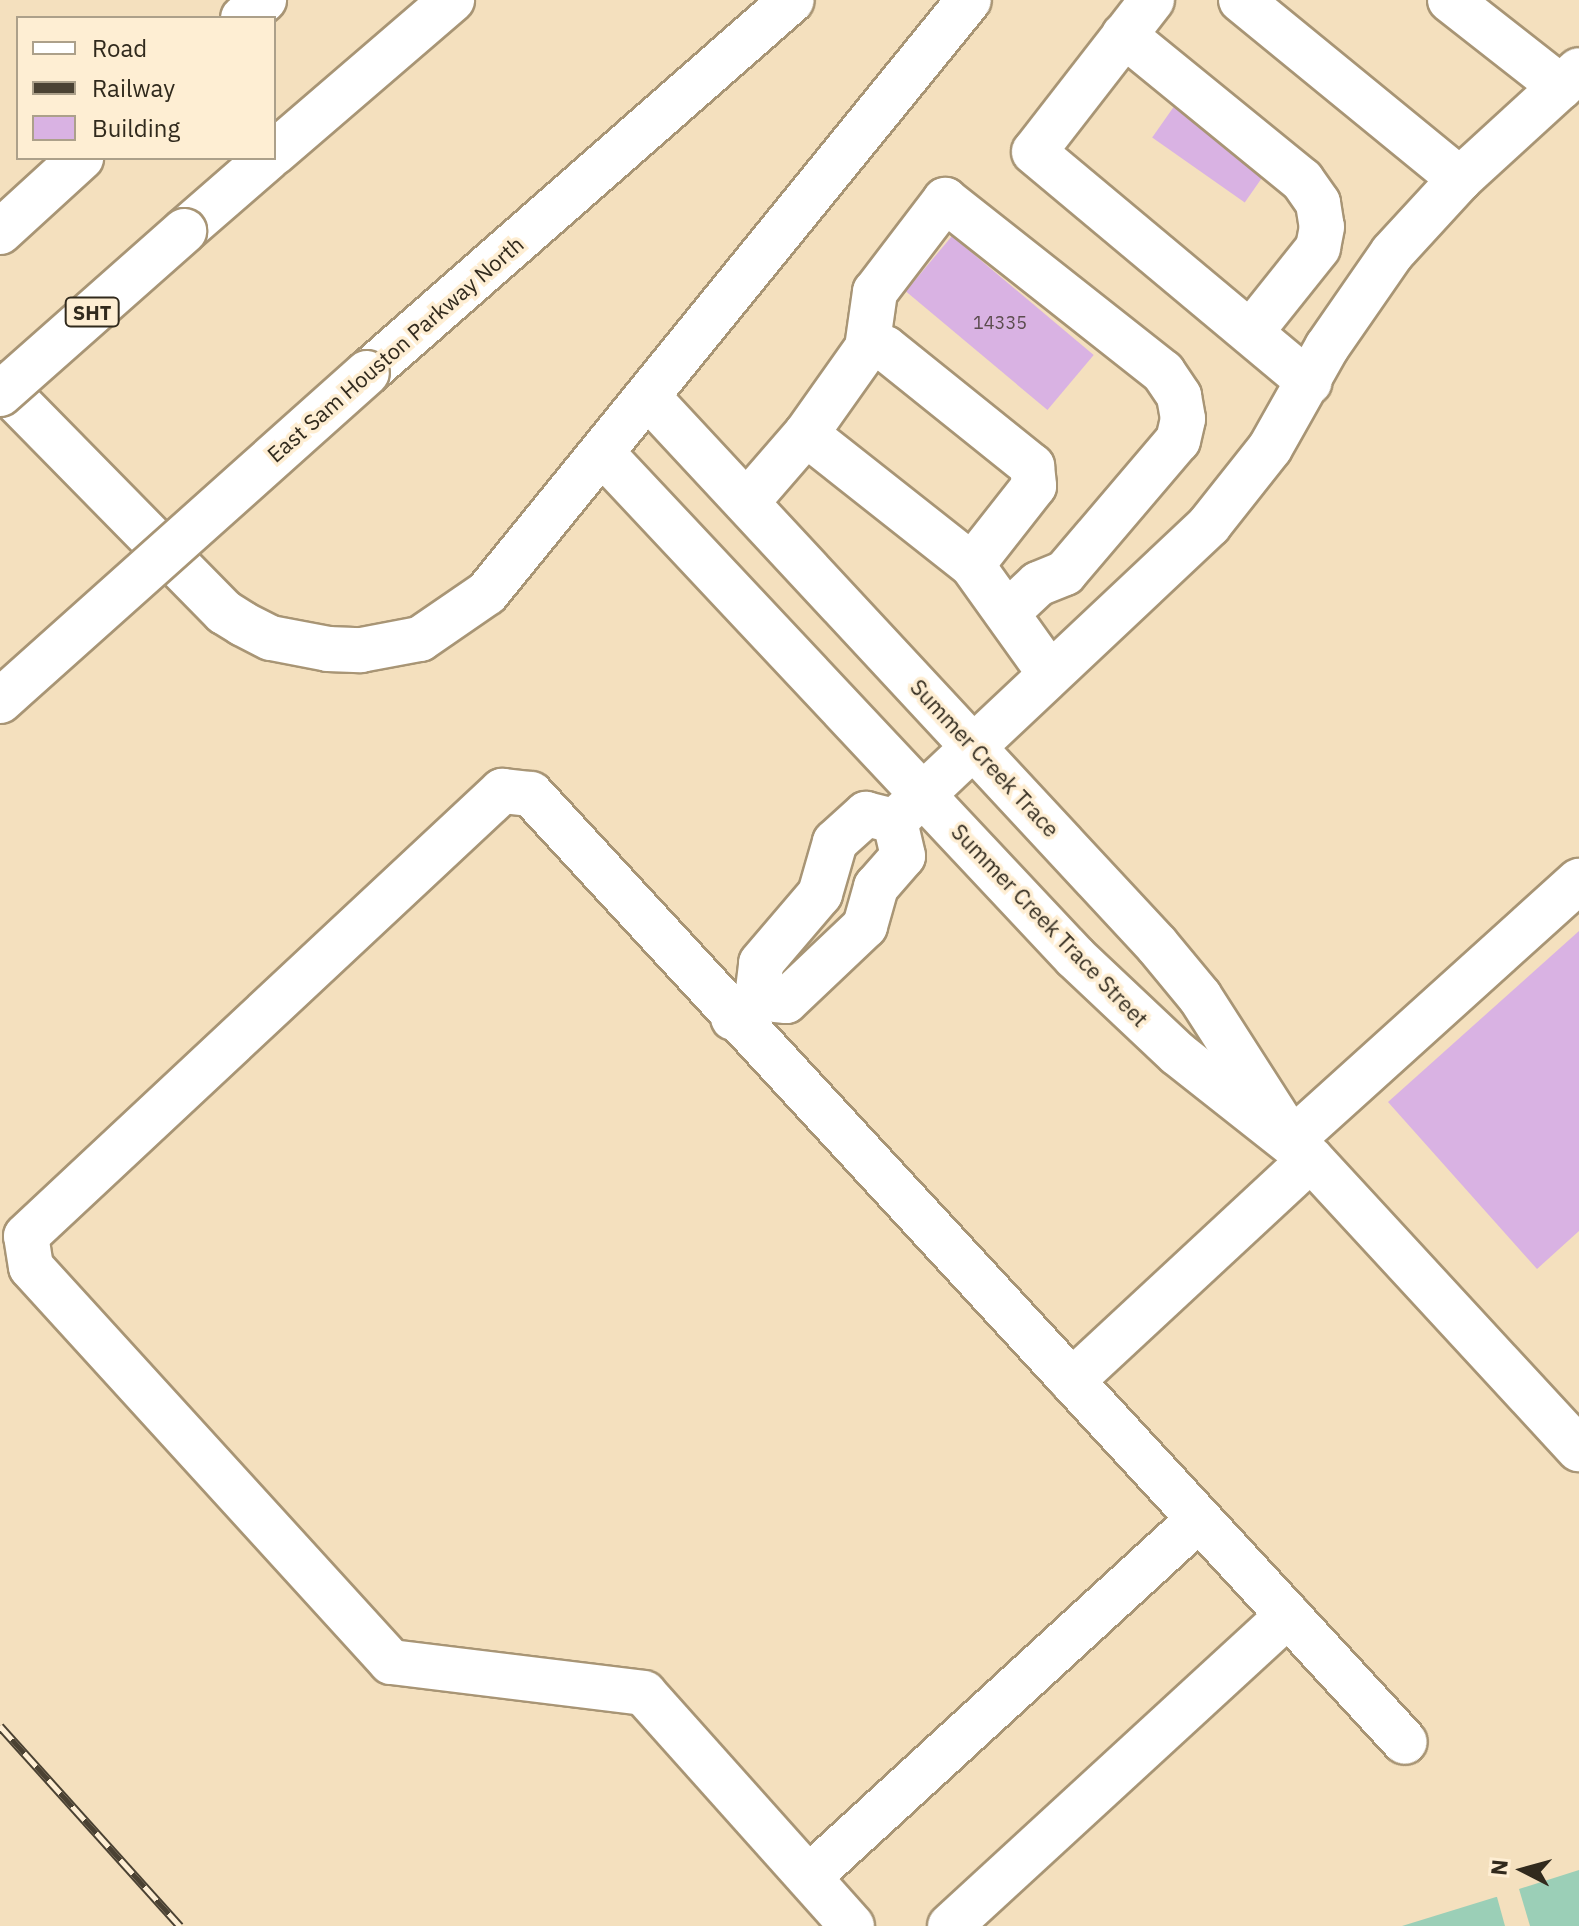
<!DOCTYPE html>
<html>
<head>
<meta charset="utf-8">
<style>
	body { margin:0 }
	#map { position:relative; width:1579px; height:1926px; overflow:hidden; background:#f4e0be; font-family:"IBM Plex Sans",sans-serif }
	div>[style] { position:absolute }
	.green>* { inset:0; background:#9bcfb7 }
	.building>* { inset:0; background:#d9b2e3; transform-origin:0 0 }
	.roads { filter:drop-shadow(2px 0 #a89575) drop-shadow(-2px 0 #a89575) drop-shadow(0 2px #a89575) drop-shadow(0 -2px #a89575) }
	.minor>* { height:44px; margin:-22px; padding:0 22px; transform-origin:22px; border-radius:22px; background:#fff }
	.major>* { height:44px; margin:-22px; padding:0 22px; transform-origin:22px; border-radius:22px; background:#fff }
	.highway>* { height:44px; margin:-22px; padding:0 22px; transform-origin:22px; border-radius:22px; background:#fff }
	.rail>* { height:9px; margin-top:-4.5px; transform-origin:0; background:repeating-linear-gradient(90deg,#feeed3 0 18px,#4b4233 0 36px); box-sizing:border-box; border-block:2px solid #4b4233 }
	.bridges { filter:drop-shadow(2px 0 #a89575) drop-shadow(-2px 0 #a89575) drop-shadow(0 2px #a89575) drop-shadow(0 -2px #a89575) }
	.major-bridge>* { height:44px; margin:-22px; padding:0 22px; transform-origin:22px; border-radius:22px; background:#fff }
	.highway-bridge>* { height:44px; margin:-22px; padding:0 22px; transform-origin:22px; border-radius:22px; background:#fff }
	span { translate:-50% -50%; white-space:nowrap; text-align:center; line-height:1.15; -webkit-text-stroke:7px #feeed3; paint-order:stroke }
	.number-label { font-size:18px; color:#5b4c4e }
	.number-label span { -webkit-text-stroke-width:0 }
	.shield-label span { padding:2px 6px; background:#feeed3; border:2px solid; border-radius:6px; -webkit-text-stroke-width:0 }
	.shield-label { font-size:20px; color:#312a1d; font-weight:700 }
	.street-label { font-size:22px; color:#312a1d }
	.legend { position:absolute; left:16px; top:16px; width:260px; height:144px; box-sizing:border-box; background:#feeed3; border:2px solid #aca08a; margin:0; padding:10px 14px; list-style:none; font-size:24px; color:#312a1d }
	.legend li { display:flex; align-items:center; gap:16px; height:40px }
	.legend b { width:40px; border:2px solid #aca08a }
	.north { position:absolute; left:1483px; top:1830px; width:80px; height:80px; -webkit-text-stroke:6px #feeed3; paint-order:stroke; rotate:276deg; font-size:22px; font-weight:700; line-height:32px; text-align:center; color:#312a1d }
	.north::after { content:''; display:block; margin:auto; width:28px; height:36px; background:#312a1d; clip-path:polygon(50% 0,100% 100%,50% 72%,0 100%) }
</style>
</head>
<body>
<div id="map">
	<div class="green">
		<div style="clip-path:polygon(1579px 1870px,1579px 1926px,1530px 1926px,1519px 1889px)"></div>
		<div style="clip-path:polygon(1497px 1897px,1505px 1926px,1402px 1926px,1496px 1897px)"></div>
	</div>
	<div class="building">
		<div style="left:1182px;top:95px;width:113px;height:52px;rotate:35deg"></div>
		<div style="left:952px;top:236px;width:185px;height:72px;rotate:40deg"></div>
		<div style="clip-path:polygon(1579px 931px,1579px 1231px,1537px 1269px,1388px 1102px)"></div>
	</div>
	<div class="roads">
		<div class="minor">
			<div style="left:1152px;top:0;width:192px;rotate:127.8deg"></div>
			<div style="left:1034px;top:152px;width:359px;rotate:39.9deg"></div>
			<div style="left:1241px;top:0;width:283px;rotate:39.3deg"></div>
			<div style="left:1450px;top:0;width:141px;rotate:38.1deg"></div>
			<div style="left:1124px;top:35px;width:230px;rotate:39.2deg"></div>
			<div style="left:1302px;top:180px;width:28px;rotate:55deg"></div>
			<div style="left:1318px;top:203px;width:24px;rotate:81deg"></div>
			<div style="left:1322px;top:227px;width:21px;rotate:101deg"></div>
			<div style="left:1318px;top:248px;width:107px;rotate:128.6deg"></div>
			<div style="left:867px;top:348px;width:57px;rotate:-81.9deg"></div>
			<div style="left:875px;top:292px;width:116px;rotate:-52.7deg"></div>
			<div style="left:945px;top:200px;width:278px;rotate:38.3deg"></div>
			<div style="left:1163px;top:372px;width:29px;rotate:56deg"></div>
			<div style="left:1179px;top:396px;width:23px;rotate:80deg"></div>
			<div style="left:1183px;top:419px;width:22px;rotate:103deg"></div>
			<div style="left:1178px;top:440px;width:175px;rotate:130.4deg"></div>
			<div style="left:1065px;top:573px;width:29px;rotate:158deg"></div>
			<div style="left:1038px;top:584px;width:42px;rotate:136.9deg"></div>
			<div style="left:648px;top:397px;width:748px;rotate:47.11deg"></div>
			<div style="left:1157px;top:945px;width:67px;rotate:50.4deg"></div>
			<div style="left:1200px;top:997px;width:148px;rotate:57.4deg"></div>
			<div style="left:806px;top:434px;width:211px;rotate:38.3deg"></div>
			<div style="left:972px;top:565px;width:134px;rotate:54.4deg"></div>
			<div style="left:603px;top:454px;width:690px;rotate:46.82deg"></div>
			<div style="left:1075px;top:957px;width:141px;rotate:43.3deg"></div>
			<div style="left:1178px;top:1054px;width:169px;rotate:38.3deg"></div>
			<div style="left:1311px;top:1159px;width:395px;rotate:47.3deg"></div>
			<div style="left:747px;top:502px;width:90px;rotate:-49.1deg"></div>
			<div style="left:806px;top:434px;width:105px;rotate:-54.7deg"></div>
			<div style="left:867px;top:348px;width:18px"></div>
			<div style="left:885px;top:348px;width:189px;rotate:38.8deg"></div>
			<div style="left:1032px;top:466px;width:20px;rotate:84deg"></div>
			<div style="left:1034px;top:486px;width:100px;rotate:128.1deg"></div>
			<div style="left:895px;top:821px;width:432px;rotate:-43.3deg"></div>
			<div style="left:1209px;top:525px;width:98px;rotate:-51.6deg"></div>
			<div style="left:1270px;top:448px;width:116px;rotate:-60.6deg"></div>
			<div style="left:1327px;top:347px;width:114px;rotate:-55.3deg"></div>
			<div style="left:1392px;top:253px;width:100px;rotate:-47.4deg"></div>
			<div style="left:1460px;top:179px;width:161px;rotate:-42.5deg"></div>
			<div style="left:757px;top:998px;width:29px;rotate:6deg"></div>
			<div style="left:786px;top:1001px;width:109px;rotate:-43.5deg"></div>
			<div style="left:865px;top:926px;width:41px;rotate:-74.2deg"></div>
			<div style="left:876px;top:887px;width:41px;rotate:-48.9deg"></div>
			<div style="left:903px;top:856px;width:36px;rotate:-103deg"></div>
			<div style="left:733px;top:1018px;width:31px;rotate:-40deg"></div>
			<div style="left:757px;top:998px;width:35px;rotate:-83deg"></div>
			<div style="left:761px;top:963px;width:91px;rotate:-49.5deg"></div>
			<div style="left:820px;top:894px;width:54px;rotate:-73.9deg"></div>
			<div style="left:835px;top:842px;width:42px;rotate:-42.1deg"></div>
			<div style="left:866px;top:814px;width:30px;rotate:14deg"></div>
			<div style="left:1291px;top:1141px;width:388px;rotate:-42.1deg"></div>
			<div style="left:1072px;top:1381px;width:326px;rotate:-42.9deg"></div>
			<div style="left:809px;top:1877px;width:529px;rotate:-42.55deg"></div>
			<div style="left:852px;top:1926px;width:312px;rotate:-131.8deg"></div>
			<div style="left:644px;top:1693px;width:255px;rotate:-173deg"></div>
			<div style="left:391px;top:1662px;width:534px;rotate:-132.35deg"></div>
			<div style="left:31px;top:1267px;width:31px;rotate:-99deg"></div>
			<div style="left:26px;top:1236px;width:652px;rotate:-43.07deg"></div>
			<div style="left:502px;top:791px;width:29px;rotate:6deg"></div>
			<div style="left:531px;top:794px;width:1289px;rotate:47.33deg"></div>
			<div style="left:950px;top:1926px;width:459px;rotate:-42.6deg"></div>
		</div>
		<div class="major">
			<div style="left:367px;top:373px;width:565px;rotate:-41.27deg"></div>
			<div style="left:0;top:384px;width:320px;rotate:45.5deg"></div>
			<div style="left:224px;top:612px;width:22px;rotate:32deg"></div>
			<div style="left:243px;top:624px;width:31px;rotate:27deg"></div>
			<div style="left:271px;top:638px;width:58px;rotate:10.9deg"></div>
			<div style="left:328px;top:649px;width:33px;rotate:2deg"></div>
			<div style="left:361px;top:650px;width:60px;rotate:-10.6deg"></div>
			<div style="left:420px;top:639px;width:81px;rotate:-34.5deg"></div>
			<div style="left:487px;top:593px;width:764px;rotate:-50.9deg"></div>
		</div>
		<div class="highway">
			<div style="left:243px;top:18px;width:28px;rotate:-41deg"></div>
			<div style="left:274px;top:153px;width:235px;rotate:-40.7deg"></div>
			<div style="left:184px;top:231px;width:111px;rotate:-41deg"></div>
			<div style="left:0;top:232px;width:110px;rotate:-42.4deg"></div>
		</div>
	</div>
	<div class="rail">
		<div style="left:0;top:1726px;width:269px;rotate:48deg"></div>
	</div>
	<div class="bridges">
		<div class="major-bridge">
			<div style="left:0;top:701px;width:492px;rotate:-41.8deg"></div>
		</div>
		<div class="highway-bridge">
			<div style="left:0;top:394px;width:246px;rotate:-41.5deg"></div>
		</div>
	</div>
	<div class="number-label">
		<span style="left:1000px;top:323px">14335</span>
	</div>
	<div class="shield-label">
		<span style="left:92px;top:312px">SHT</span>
	</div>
	<div class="street-label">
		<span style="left:395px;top:349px;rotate:-41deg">East Sam Houston Parkway North</span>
		<span style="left:985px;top:758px;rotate:47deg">Summer Creek Trace</span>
		<span style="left:1050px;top:925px;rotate:46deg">Summer Creek Trace Street</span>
	</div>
	<ul class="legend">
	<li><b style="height:10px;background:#fff"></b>Road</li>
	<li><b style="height:10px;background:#4b4233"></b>Railway</li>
	<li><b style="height:22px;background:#d9b2e3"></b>Building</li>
	</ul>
	<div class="north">N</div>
</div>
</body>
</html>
